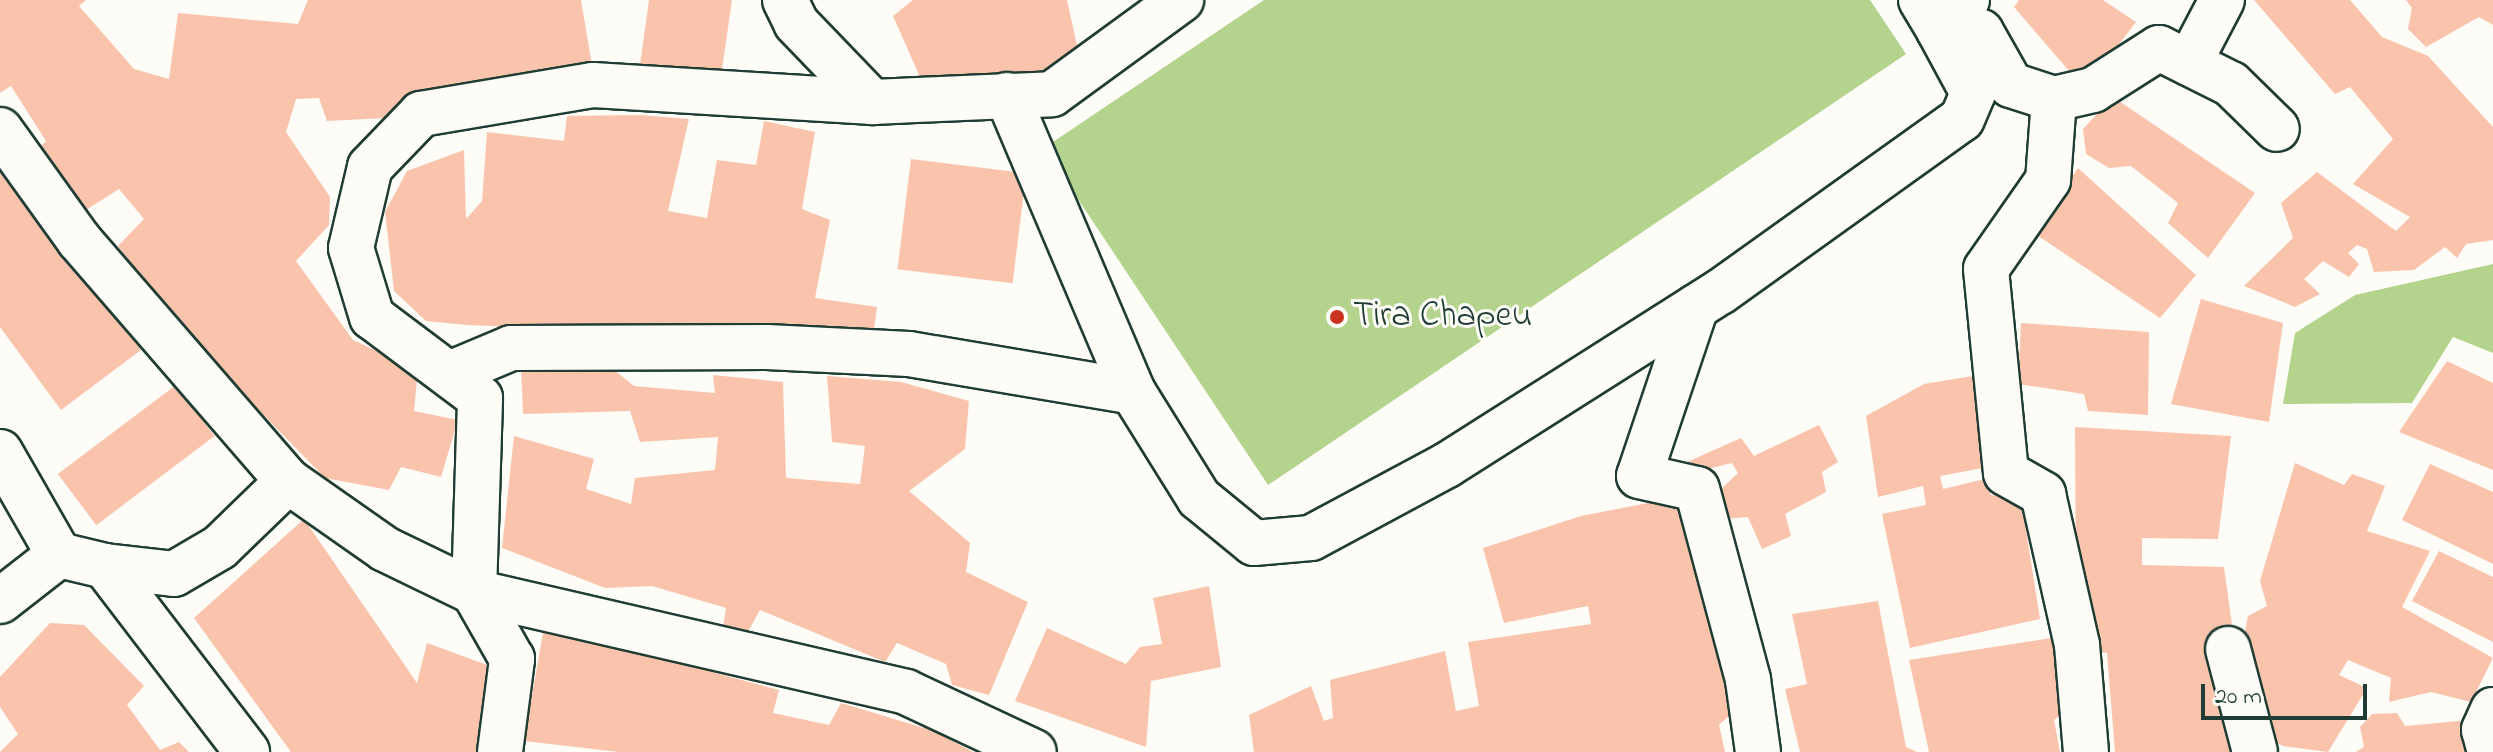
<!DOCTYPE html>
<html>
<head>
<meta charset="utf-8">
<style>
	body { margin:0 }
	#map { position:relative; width:2493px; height:752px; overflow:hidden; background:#fdfcf7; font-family:"Indie Flower",sans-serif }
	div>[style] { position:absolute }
	.green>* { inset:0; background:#b4d48e }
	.building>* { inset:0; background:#fac4ac; transform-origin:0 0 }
	.roads { filter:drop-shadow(2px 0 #1f3d34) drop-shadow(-2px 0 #1f3d34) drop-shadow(0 2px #1f3d34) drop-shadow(0 -2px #1f3d34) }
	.minor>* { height:44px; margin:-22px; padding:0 22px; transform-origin:22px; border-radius:22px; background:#fdfcf7 }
	.dots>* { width:22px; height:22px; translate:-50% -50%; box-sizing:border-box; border:4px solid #fdfcf7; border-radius:50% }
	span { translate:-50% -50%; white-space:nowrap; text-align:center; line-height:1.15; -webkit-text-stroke:6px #fdfcf7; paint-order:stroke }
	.poi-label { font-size:36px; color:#1f3d34 }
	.left { translate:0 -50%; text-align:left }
	.scale { position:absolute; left:2201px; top:684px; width:166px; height:36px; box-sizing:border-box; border:4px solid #1f3d34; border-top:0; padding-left:10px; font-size:24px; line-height:28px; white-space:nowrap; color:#1f3d34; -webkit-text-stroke:6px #fdfcf7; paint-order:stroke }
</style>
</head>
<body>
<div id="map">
	<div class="green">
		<div style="clip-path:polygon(1264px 0,1870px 0,1906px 54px,1268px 485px,1044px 148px)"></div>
		<div style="clip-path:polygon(2493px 264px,2493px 353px,2453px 337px,2412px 403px,2283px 404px,2295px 333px,2355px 295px)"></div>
	</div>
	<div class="building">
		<div style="clip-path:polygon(0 0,86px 0,79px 6px,134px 69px,169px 79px,178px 13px,298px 24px,308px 0,581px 0,592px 65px,420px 93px,385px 118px,327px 121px,319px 98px,296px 99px,286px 132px,330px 197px,329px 225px,296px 261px,353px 340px,418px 370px,414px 411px,458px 420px,441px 477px,401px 467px,389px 490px,325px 478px,173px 322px,118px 246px,144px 219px,119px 189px,72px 219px,27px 162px,46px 141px,11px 86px,0 93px)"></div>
		<div style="clip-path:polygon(649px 0,732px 0,721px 76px,640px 65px)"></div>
		<div style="clip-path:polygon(913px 0,1067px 0,1080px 59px,1047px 83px,923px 84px,893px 16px)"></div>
		<div style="clip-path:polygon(2019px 0,2103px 0,2136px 22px,2103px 65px,2070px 72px,2014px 7px)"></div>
		<div style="clip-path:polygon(2254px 0,2350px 0,2382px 37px,2428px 56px,2493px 127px,2493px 240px,2466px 244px,2457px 258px,2445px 247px,2414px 270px,2374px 272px,2367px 249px,2357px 245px,2348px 253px,2359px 264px,2349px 277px,2323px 261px,2304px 279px,2320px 294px,2295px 307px,2244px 286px,2293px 238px,2281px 203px,2317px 172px,2396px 231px,2410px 217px,2353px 184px,2393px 139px,2350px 87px,2335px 94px)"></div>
		<div style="clip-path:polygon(2406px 0,2493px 0,2493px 25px,2479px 17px,2426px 47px,2408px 29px,2412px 8px)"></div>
		<div style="clip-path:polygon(2113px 97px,2255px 193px,2208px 258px,2168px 223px,2178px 203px,2131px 166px,2109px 168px,2086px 154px,2083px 129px)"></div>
		<div style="clip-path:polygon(640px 115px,689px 119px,668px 211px,707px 218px,717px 160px,756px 165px,764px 121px,815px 132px,802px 209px,830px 220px,815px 298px,877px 307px,874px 329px,682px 334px,467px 325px,426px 321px,394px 291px,385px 212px,407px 171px,464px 150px,466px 219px,482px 201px,487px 132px,564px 141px,567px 116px)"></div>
		<div style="clip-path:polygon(0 159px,141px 350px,61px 410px,0 327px)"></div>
		<div style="left:911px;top:159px;width:116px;height:111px;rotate:7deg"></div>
		<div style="clip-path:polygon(2078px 168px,2196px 275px,2160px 318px,2034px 233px)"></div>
		<div style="clip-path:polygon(2201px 299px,2283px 323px,2269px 422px,2171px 404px)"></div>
		<div style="clip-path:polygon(2021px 323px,2149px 332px,2148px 415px,2088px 411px,2084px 394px,2018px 384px)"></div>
		<div style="clip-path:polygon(2447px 361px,2493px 383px,2493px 470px,2399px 432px)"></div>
		<div style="clip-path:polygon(521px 367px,614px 370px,634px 386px,715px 393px,713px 375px,783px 382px,786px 478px,860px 484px,865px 446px,832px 442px,827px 376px,901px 382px,969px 401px,965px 449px,909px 491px,970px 543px,966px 572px,1028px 602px,989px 695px,952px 685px,946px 664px,897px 643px,885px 662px,760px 610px,747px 633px,723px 628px,726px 608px,652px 586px,605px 588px,502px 548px,514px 436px,594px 459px,586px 489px,631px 504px,635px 478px,715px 470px,718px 437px,640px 442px,630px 411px,523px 414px)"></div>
		<div style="clip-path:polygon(1973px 376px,1989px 467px,1940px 476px,1943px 489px,1985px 479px,1991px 495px,2021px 499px,2040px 619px,1910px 648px,1882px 514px,1926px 505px,1923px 486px,1878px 497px,1866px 416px,1924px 384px)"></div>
		<div style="left:176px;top:385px;width:64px;height:148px;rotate:53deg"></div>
		<div style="clip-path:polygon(1819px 425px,1838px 462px,1822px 472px,1826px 492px,1785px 514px,1791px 536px,1762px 549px,1748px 517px,1725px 519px,1718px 492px,1738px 473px,1732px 463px,1692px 473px,1687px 462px,1741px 438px,1754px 456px)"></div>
		<div style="clip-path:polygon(2075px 427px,2231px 436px,2218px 539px,2142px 538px,2142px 565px,2224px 567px,2232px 625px,2211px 635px,2234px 752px,2115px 752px,2107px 653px,2094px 652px,2076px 582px)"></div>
		<div style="clip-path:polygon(2295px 463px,2344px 485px,2352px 474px,2385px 486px,2367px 531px,2430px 551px,2402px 607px,2493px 658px,2471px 702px,2431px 692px,2389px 702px,2391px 678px,2348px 660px,2339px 675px,2367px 688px,2328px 752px,2283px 746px,2261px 734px,2239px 664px,2248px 616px,2267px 606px,2260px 581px)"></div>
		<div style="clip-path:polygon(2430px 464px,2493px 492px,2493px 564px,2402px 520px)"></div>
		<div style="clip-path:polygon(1679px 497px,1733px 712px,1719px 725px,1725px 752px,1254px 752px,1249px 715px,1311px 686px,1324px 721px,1333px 718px,1330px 680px,1445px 651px,1456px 711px,1479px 706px,1468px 642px,1591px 624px,1588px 606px,1504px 623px,1483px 548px,1581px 516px)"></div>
		<div style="clip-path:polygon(304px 519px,417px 683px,427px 643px,490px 666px,477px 752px,291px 752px,194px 618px)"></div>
		<div style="clip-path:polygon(2439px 551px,2493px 577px,2493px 642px,2412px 601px)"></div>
		<div style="clip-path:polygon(1209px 586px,1221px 667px,1151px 681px,1146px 747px,1015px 701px,1047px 628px,1126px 664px,1140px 647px,1162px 644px,1153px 598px)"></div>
		<div style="clip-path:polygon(1878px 601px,1906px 747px,1917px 752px,1800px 752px,1785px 689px,1807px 684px,1792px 614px)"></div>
		<div style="clip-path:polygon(50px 623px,84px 625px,144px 686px,127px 705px,160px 750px,179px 742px,189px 752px,0 752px,18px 734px,0 707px,0 677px)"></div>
		<div style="clip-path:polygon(544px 627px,779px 690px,773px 713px,829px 725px,841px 703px,934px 731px,973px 752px,619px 752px,524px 741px)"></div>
		<div style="clip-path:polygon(2052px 638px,2063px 713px,2054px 720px,2060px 752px,1929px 752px,1909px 660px)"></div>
		<div style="clip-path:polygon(2397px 713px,2405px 726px,2470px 720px,2478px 752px,2356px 752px,2364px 747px,2360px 727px,2372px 714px)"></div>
	</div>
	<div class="roads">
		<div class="minor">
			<div style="left:785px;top:0;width:25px;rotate:64deg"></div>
			<div style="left:796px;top:23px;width:110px;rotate:46.1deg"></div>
			<div style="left:1921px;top:0;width:35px;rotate:59deg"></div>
			<div style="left:1939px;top:30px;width:42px;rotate:2.7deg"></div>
			<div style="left:1981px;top:32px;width:61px;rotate:60.5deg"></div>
			<div style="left:2011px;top:85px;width:45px;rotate:18deg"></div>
			<div style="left:2054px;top:99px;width:40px;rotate:-13deg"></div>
			<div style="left:2093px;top:90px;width:78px;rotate:-32.5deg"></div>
			<div style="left:2159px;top:48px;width:80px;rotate:26.6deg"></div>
			<div style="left:2231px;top:84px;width:64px;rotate:44.4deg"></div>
			<div style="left:2189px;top:63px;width:71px;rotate:-62.4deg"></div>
			<div style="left:1007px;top:95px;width:323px;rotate:67deg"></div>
			<div style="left:1133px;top:392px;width:125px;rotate:58.1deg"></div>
			<div style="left:1199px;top:498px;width:71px;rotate:39.3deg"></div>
			<div style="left:1254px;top:543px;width:57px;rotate:-5deg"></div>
			<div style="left:1311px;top:538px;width:154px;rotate:-28.2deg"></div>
			<div style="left:1447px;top:465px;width:323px;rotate:-32.4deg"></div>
			<div style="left:1720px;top:292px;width:297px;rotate:-35.6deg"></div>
			<div style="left:1962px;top:119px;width:28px;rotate:-67deg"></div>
			<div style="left:1973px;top:93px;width:72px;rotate:-118.4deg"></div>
			<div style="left:1939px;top:30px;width:41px;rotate:-47deg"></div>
			<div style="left:2054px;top:99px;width:81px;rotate:94.2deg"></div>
			<div style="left:2048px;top:180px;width:108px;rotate:124.9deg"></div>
			<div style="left:1986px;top:269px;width:205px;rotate:84.4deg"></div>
			<div style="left:2006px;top:473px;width:43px;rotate:29.6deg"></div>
			<div style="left:2043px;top:494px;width:155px;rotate:77.3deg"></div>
			<div style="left:2077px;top:645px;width:107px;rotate:85.2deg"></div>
			<div style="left:0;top:130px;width:135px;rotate:54.3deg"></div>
			<div style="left:79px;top:240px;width:319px;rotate:49.1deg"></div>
			<div style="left:1696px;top:307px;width:178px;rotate:108.6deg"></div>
			<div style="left:1639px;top:476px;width:59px;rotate:12.6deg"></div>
			<div style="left:1697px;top:489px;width:198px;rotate:75deg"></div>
			<div style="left:1748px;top:680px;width:73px;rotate:82.1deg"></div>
			<div style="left:454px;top:372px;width:62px;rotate:-22.8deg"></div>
			<div style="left:511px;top:348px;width:256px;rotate:-0.2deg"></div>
			<div style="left:767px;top:347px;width:142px;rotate:2.8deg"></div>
			<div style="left:909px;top:354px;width:227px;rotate:9.6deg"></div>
			<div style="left:0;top:452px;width:119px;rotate:60.2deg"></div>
			<div style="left:59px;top:555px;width:47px;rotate:13.4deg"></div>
			<div style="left:105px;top:566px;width:234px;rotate:52.6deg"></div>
			<div style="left:105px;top:566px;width:69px;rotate:6.6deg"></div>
			<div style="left:174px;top:574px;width:53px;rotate:-30.4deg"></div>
			<div style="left:220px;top:547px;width:95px;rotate:-44.1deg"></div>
			<div style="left:288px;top:481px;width:118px;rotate:35deg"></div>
			<div style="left:385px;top:549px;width:99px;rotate:25.8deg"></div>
			<div style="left:474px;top:592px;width:443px;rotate:13deg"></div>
			<div style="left:906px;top:692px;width:141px;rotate:25.1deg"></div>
			<div style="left:0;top:601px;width:75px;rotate:-37.9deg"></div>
			<div style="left:2228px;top:649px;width:106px;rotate:75.3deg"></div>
			<div style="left:500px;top:752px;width:94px;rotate:-82.6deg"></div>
			<div style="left:512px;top:659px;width:77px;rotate:-119.6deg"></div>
			<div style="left:474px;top:592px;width:194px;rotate:-88.2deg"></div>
			<div style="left:480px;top:398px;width:135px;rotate:-143.1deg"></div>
			<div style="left:372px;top:317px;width:72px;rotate:-106.9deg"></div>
			<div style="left:351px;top:248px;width:83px;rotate:-76.8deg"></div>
			<div style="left:370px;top:167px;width:74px;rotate:-46.1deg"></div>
			<div style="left:421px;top:114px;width:174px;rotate:-9.6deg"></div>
			<div style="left:593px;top:85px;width:280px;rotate:3.5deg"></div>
			<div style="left:872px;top:102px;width:180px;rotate:-2.5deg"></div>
			<div style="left:1052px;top:94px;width:160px;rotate:-36.1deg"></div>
			<div style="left:2490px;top:752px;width:23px;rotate:-105deg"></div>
			<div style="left:2484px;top:730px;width:22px;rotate:-66deg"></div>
		</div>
	</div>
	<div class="dots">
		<div style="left:1337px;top:317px;background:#c8321e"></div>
	</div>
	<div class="poi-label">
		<span class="left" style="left:1353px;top:317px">Tira Chapeu</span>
	</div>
	<div class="scale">20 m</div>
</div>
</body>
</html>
